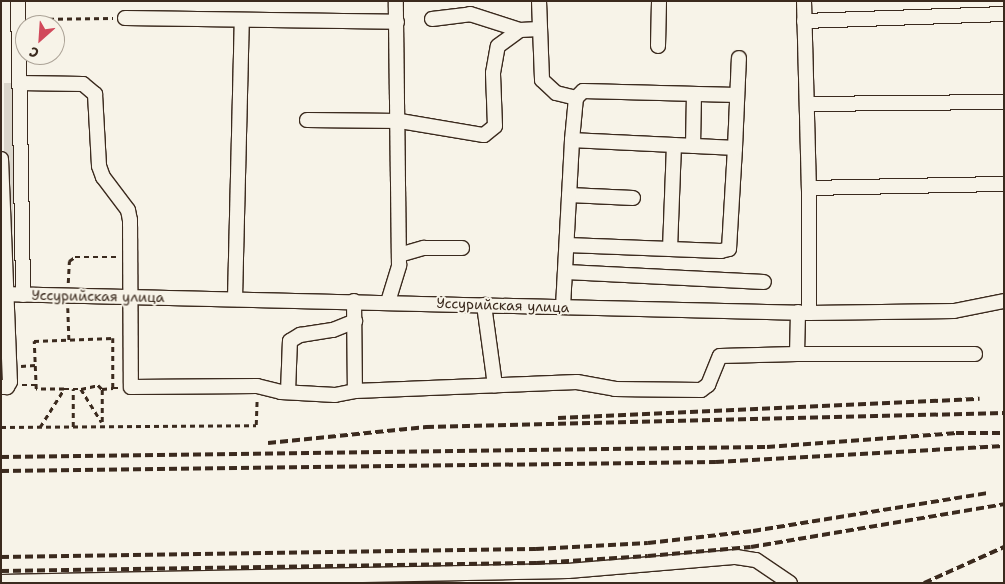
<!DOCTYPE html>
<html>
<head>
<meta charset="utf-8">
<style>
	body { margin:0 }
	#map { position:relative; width:1005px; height:584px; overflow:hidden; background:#f7f3e8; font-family:"Shantell Sans",sans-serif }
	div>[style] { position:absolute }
	.green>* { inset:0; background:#dbd6cb; transform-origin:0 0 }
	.path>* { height:2.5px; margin-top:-1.25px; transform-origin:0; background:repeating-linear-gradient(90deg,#3b2a1e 0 5px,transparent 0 9px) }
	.roads { filter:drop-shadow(1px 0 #3b2a1e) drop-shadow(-1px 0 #3b2a1e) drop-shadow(0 1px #3b2a1e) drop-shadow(0 -1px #3b2a1e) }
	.minor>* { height:14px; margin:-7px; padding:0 7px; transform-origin:7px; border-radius:7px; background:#f7f3e8 }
	.rail>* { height:4px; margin-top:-2px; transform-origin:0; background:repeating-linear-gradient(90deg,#3b2a1e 0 8px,transparent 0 12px) }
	span { translate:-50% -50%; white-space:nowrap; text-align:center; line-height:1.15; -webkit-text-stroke:4px #f7f3e8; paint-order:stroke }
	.street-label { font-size:14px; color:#3b2a1e }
	.frame { position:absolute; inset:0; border:2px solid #3b2a1e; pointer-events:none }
	.north { position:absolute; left:15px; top:15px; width:50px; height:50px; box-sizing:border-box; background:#f7f3e8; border:1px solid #aca397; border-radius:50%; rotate:206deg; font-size:14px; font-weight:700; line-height:20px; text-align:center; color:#3b2a1e }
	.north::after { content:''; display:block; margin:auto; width:18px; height:22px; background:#d1495b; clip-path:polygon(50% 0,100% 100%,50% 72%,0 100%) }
</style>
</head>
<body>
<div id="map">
	<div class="green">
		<div style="left:4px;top:83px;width:9px;height:179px"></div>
	</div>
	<div class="path">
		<div style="left:31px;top:19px;width:82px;rotate:-0.7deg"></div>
		<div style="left:68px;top:283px;width:22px;rotate:-87deg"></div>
		<div style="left:69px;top:261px;width:7px;rotate:-34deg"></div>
		<div style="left:75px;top:257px;width:43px"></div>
		<div style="left:68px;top:308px;width:32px;rotate:88deg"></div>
		<div style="left:21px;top:366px;width:14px;rotate:-4deg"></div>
		<div style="left:22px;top:385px;width:14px"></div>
		<div style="left:64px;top:389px;width:28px;rotate:180deg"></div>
		<div style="left:36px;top:389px;width:48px;rotate:-92.4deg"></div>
		<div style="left:34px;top:341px;width:79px;rotate:-2.2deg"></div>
		<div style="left:113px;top:338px;width:50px;rotate:90deg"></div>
		<div style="left:113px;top:388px;width:6px"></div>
		<div style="left:81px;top:389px;width:17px;rotate:-13deg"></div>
		<div style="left:98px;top:385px;width:6px;rotate:45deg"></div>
		<div style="left:102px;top:422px;width:33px;rotate:-90deg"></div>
		<div style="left:102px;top:389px;width:11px;rotate:-5deg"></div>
		<div style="left:1px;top:427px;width:255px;rotate:-0.4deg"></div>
		<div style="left:256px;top:425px;width:27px;rotate:-88deg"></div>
		<div style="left:40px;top:427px;width:45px;rotate:-57.7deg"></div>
		<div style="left:64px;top:389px;width:17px"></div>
		<div style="left:81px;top:389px;width:39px;rotate:58deg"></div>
		<div style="left:73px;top:427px;width:38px;rotate:-90deg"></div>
	</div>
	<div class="roads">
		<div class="minor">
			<div style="left:18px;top:1px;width:294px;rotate:89deg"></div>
			<div style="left:539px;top:1px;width:79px;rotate:87.8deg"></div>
			<div style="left:542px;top:80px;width:19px;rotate:43deg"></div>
			<div style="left:556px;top:93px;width:21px;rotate:14deg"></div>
			<div style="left:804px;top:1px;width:187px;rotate:88.5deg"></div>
			<div style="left:809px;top:188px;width:195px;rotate:-1.2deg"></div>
			<div style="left:125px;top:18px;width:272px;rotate:0.8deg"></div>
			<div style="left:432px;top:19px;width:38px;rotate:-7deg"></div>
			<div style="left:470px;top:14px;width:52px;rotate:17.7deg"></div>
			<div style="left:804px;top:21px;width:200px;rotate:-2deg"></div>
			<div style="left:658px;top:46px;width:45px;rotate:-88.7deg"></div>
			<div style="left:19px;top:83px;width:64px;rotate:0.9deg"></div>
			<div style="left:83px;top:84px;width:16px;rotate:40deg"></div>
			<div style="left:95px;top:94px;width:72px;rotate:86.8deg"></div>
			<div style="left:99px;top:166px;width:12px;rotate:70deg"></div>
			<div style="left:103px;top:177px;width:41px;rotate:52.9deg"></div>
			<div style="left:128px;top:210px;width:10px;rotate:79deg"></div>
			<div style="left:130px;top:220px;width:167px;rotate:89.7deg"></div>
			<div style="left:131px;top:387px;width:126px;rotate:-0.5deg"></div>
			<div style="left:257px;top:386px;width:25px;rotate:14deg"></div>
			<div style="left:281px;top:392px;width:54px;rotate:3.2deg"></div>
			<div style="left:335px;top:395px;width:20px;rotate:-11deg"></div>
			<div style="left:355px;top:391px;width:222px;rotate:-2.3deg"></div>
			<div style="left:577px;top:382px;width:39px;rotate:10deg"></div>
			<div style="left:615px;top:389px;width:86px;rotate:0.7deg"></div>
			<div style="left:701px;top:390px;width:9px;rotate:-36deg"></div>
			<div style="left:708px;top:385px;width:31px;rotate:-68deg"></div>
			<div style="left:720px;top:356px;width:77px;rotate:-1.5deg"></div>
			<div style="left:797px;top:354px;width:42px;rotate:-88.6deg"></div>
			<div style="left:808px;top:104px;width:196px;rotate:-0.6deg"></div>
			<div style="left:307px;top:120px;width:93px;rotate:0.6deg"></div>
			<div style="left:400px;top:121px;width:85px;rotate:9.5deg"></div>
			<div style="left:484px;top:135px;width:14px;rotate:-39deg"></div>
			<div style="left:495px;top:126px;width:53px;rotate:-92.2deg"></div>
			<div style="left:493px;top:73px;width:27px;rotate:-80deg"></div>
			<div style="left:498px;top:46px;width:27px;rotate:-36deg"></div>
			<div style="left:520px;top:30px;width:19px;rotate:-3deg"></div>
			<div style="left:572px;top:140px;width:42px;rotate:-84.6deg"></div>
			<div style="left:576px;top:98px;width:10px;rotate:-45deg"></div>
			<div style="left:583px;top:91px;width:154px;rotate:1.5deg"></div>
			<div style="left:693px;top:146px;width:52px;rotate:-88.9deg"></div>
			<div style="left:1px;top:159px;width:223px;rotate:87.7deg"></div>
			<div style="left:10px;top:382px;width:6px;rotate:121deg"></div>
			<div style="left:7px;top:387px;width:6px;rotate:180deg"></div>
			<div style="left:569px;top:195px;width:64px;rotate:2.7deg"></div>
			<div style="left:567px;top:245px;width:154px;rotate:2.2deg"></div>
			<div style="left:721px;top:251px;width:8px;rotate:-14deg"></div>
			<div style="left:729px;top:249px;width:101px;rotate:-86.6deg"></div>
			<div style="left:670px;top:249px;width:104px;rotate:-87.8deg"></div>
			<div style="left:399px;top:255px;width:26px;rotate:-16deg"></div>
			<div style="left:424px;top:248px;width:38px"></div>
			<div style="left:566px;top:272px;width:198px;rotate:2.9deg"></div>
			<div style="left:1px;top:294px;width:808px;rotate:1.35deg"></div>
			<div style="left:809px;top:313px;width:145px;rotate:-0.8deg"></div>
			<div style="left:954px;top:311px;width:51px;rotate:-11.3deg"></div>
			<div style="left:235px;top:299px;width:279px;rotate:-88.6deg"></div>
			<div style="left:354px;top:301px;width:90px;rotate:89.4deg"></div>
			<div style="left:388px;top:302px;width:39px;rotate:-73deg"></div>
			<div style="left:399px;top:265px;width:264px;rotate:-90.7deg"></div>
			<div style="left:484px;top:305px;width:81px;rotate:82.2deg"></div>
			<div style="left:563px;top:307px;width:167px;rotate:-86.9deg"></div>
			<div style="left:572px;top:140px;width:163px;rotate:2.8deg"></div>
			<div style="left:735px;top:148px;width:90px;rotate:-87.5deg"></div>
			<div style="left:809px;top:313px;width:125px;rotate:-90deg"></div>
			<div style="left:797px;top:354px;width:178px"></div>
			<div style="left:288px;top:392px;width:51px;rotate:-87.8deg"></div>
			<div style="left:290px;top:341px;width:12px;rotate:-31deg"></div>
			<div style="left:300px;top:335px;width:33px;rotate:-9deg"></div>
			<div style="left:333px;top:330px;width:24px;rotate:-22deg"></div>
			<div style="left:1px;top:582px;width:567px;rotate:-1.11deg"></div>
			<div style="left:568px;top:571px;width:169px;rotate:-4.8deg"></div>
			<div style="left:736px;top:557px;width:20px;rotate:9deg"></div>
			<div style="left:756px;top:560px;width:41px;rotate:34.1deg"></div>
		</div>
	</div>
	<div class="rail">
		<div style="left:558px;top:418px;width:422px;rotate:-2.6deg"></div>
		<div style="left:268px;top:443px;width:159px;rotate:-5.8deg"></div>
		<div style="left:426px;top:427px;width:578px;rotate:-1.39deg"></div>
		<div style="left:1px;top:457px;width:766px;rotate:-0.75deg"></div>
		<div style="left:767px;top:447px;width:190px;rotate:-4.2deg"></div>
		<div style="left:956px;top:433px;width:48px"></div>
		<div style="left:1px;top:471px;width:715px;rotate:-0.72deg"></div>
		<div style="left:716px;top:462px;width:288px;rotate:-3.2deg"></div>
		<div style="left:1px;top:557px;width:535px;rotate:-0.86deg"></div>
		<div style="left:536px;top:549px;width:112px;rotate:-3.1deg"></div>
		<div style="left:648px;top:543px;width:106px;rotate:-6.5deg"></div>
		<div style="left:753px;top:531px;width:237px;rotate:-9.2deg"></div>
		<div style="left:1px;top:571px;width:536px;rotate:-0.86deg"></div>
		<div style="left:537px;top:563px;width:111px;rotate:-3.6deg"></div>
		<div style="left:648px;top:556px;width:103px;rotate:-5deg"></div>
		<div style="left:751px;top:547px;width:257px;rotate:-9.6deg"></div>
		<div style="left:924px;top:583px;width:88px;rotate:-24.2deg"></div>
	</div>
	<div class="street-label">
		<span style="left:98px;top:296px;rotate:1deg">Уссурийская улица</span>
		<span style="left:503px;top:305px;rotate:2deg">Уссурийская улица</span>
	</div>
	<div class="frame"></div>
	<div class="north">С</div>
</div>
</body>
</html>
